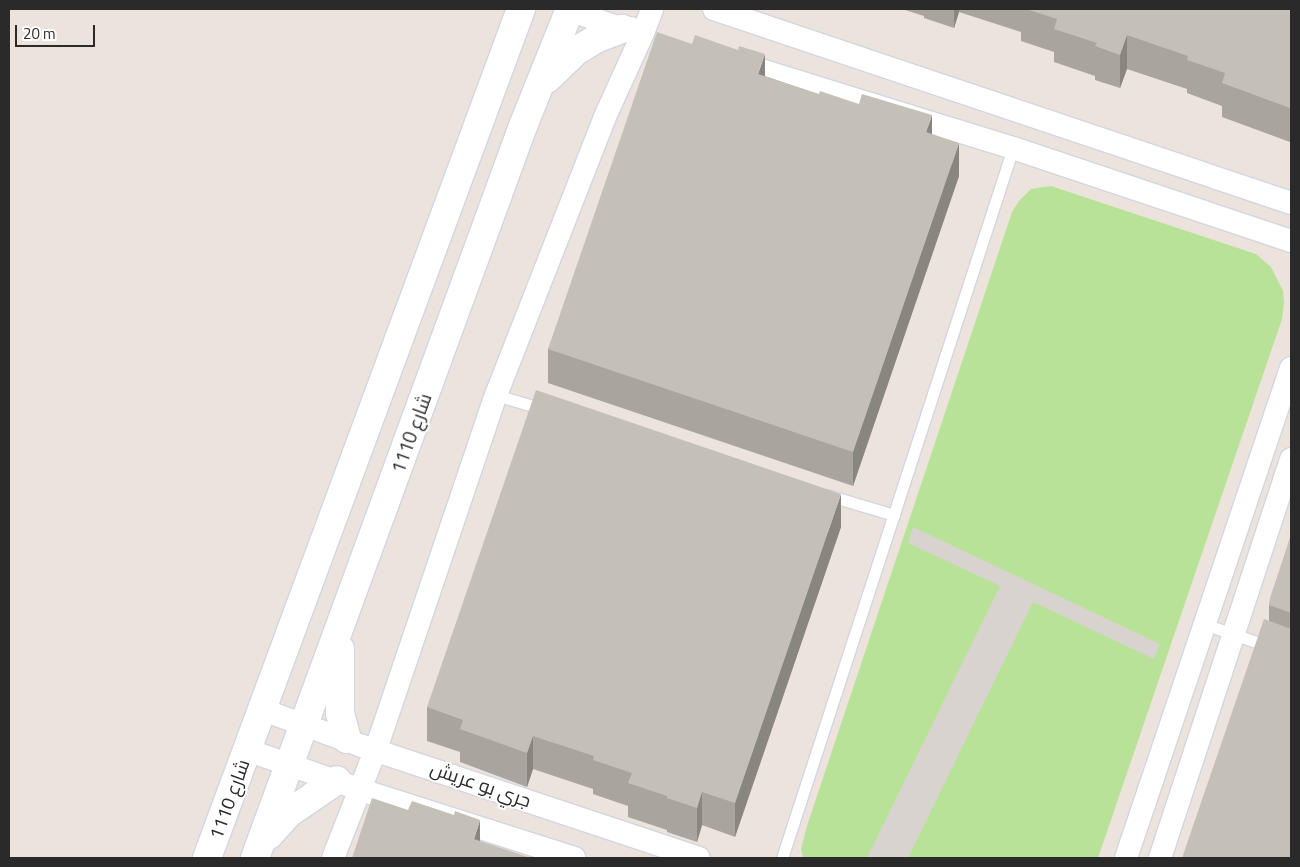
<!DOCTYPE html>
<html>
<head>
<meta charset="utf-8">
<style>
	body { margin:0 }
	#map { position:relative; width:1300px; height:867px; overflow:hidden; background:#ece3dc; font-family:"Titillium Web",Cairo,sans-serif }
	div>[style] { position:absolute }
	.green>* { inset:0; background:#b8e298 }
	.plaza>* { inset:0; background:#d8d3ce }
	.roads { filter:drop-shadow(1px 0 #d1d6e3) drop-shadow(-1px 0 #d1d6e3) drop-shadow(0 1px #d1d6e3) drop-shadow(0 -1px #d1d6e3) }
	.lane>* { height:11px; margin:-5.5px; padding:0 5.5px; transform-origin:5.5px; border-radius:5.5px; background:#fff }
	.street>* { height:22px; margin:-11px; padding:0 11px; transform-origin:11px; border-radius:11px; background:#fff }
	.secondary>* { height:28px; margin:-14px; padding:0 14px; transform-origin:14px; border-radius:14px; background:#fff }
	.wall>* { inset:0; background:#a9a49d }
	.shaded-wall>* { inset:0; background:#898680 }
	.building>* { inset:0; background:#c4bfb7 }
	span { translate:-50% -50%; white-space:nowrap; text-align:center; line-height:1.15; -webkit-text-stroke:4px #fff; paint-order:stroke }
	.street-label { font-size:19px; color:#2a2a2a }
	.frame { position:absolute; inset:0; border:10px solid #2a2a2a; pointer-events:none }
	.scale { position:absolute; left:15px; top:25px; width:80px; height:22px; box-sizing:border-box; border:2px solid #2a2a2a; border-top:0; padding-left:6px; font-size:15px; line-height:18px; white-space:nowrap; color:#2a2a2a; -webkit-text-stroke:4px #fff; paint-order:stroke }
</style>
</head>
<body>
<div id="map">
	<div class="green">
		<div style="clip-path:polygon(1051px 186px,1256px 254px,1271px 267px,1283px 291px,1284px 302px,1282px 319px,1098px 858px,803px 858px,801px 849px,807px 826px,1012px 212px,1019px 201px,1031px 189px)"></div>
	</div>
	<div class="plaza">
		<div style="clip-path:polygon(913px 527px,1160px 644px,1154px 659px,1033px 602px,908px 858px,867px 858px,1000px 586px,908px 543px)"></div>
	</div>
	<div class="roads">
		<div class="lane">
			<div style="left:496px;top:395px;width:49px;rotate:16.6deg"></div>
			<div style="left:827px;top:495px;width:70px;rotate:16.6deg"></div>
			<div style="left:1204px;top:624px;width:92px;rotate:19deg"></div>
			<div style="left:782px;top:858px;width:747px;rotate:-71.98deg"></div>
		</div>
		<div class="street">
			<div style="left:567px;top:9px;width:59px;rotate:20deg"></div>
			<div style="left:622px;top:29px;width:9px;rotate:-6deg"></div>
			<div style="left:714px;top:9px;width:609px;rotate:18.58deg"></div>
			<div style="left:735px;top:62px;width:291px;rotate:17.2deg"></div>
			<div style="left:1013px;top:148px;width:293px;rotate:18.5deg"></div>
			<div style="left:263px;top:710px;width:105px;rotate:20deg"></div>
			<div style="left:362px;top:746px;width:355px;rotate:18.4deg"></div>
			<div style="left:247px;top:750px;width:121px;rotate:19.3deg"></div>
			<div style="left:361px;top:790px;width:224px;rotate:17.7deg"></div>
			<div style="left:333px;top:858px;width:117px;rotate:-68.5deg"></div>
			<div style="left:376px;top:749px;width:374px;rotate:-71.3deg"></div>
			<div style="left:496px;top:395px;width:296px;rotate:-68.6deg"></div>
			<div style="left:604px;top:119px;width:94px;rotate:-65.6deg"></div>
			<div style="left:643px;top:33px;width:26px;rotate:-69deg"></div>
			<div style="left:1126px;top:858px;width:517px;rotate:-71.39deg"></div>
			<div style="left:1160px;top:858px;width:420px;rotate:-71.8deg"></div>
		</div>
		<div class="secondary">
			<div style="left:547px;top:79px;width:40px;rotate:-44deg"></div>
			<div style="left:576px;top:51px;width:26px;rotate:-31deg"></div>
			<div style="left:598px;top:38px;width:26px;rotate:-21deg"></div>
			<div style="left:340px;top:649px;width:64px;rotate:90deg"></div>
			<div style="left:340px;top:713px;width:27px;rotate:75deg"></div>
			<div style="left:269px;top:835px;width:30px;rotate:-48deg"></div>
			<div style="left:289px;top:813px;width:58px;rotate:-34.5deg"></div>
			<div style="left:207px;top:858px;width:905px;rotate:-69.7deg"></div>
			<div style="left:255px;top:858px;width:780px;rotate:-69.89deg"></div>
			<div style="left:523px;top:126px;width:126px;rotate:-68.1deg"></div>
		</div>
	</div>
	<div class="wall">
		<div style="clip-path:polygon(902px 9px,1291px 9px,1290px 142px,1222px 117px,1222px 106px,1187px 93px,1187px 89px,1127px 69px,1120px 88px,1095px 80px,1095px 76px,1054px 62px,1054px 52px,1021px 41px,1021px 32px,959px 12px,954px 28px,924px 18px,924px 16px)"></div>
		<div style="clip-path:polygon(765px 76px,932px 134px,959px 176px,853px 486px,548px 383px,548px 349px)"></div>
		<div style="clip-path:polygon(841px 527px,735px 837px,702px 825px,697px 842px,667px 832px,667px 830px,628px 817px,628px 806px,593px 794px,593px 789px,533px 769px,527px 787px,460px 762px,460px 752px,427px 741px,427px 707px)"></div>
		<div style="clip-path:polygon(1291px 535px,1291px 858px,1269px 621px,1269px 605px)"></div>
	</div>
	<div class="shaded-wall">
		<div style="clip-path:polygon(954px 9px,959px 9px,959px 12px,954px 28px)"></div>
		<div style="clip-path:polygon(1127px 35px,1127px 69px,1120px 88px,1120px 55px)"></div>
		<div style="clip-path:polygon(765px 54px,765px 88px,758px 74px)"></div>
		<div style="clip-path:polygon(1291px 105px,1291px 139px,1290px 142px,1290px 108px)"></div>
		<div style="clip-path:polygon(932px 115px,932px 149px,926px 132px)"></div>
		<div style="clip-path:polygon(959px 143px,959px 176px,853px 486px,853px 452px)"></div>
		<div style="clip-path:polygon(841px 494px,841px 527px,735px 837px,735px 803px)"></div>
		<div style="clip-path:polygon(533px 736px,533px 769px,527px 787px,527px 753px)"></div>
		<div style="clip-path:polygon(702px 792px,702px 825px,697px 842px,697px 808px)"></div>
		<div style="clip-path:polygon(480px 820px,480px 854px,474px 839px)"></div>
	</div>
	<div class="building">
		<div style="clip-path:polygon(1026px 9px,1291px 9px,1291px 105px,1290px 108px,1222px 83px,1225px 73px,1187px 60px,1188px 56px,1127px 35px,1120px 55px,1095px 46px,1097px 43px,1054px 29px,1057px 19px)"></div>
		<div style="clip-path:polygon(657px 32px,692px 44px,695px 35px,738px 50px,739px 46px,765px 54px,758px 74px,819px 94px,820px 91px,859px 104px,862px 94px,932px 115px,926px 132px,959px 143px,853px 452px,548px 349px)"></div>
		<div style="clip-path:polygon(536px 390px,841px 494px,735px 803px,702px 792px,697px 808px,667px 798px,667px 796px,628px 783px,632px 773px,593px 760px,594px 756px,533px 736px,527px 753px,460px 729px,463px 720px,427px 707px)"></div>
		<div style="clip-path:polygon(1291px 535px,1291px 613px,1269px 605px,1270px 598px)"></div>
		<div style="clip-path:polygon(1264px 619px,1289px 628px,1291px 627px,1291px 858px,1182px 858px)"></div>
		<div style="clip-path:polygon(372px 798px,408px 810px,412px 801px,454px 815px,455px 811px,480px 820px,474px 839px,531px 858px,352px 858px)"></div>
	</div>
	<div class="street-label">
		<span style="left:411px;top:433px;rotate:-70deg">شارع 1110</span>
		<span style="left:481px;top:784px;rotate:19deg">جري بو عريش</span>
		<span style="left:229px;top:799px;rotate:-70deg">شارع 1110</span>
	</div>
	<div class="frame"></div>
	<div class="scale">20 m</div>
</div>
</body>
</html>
